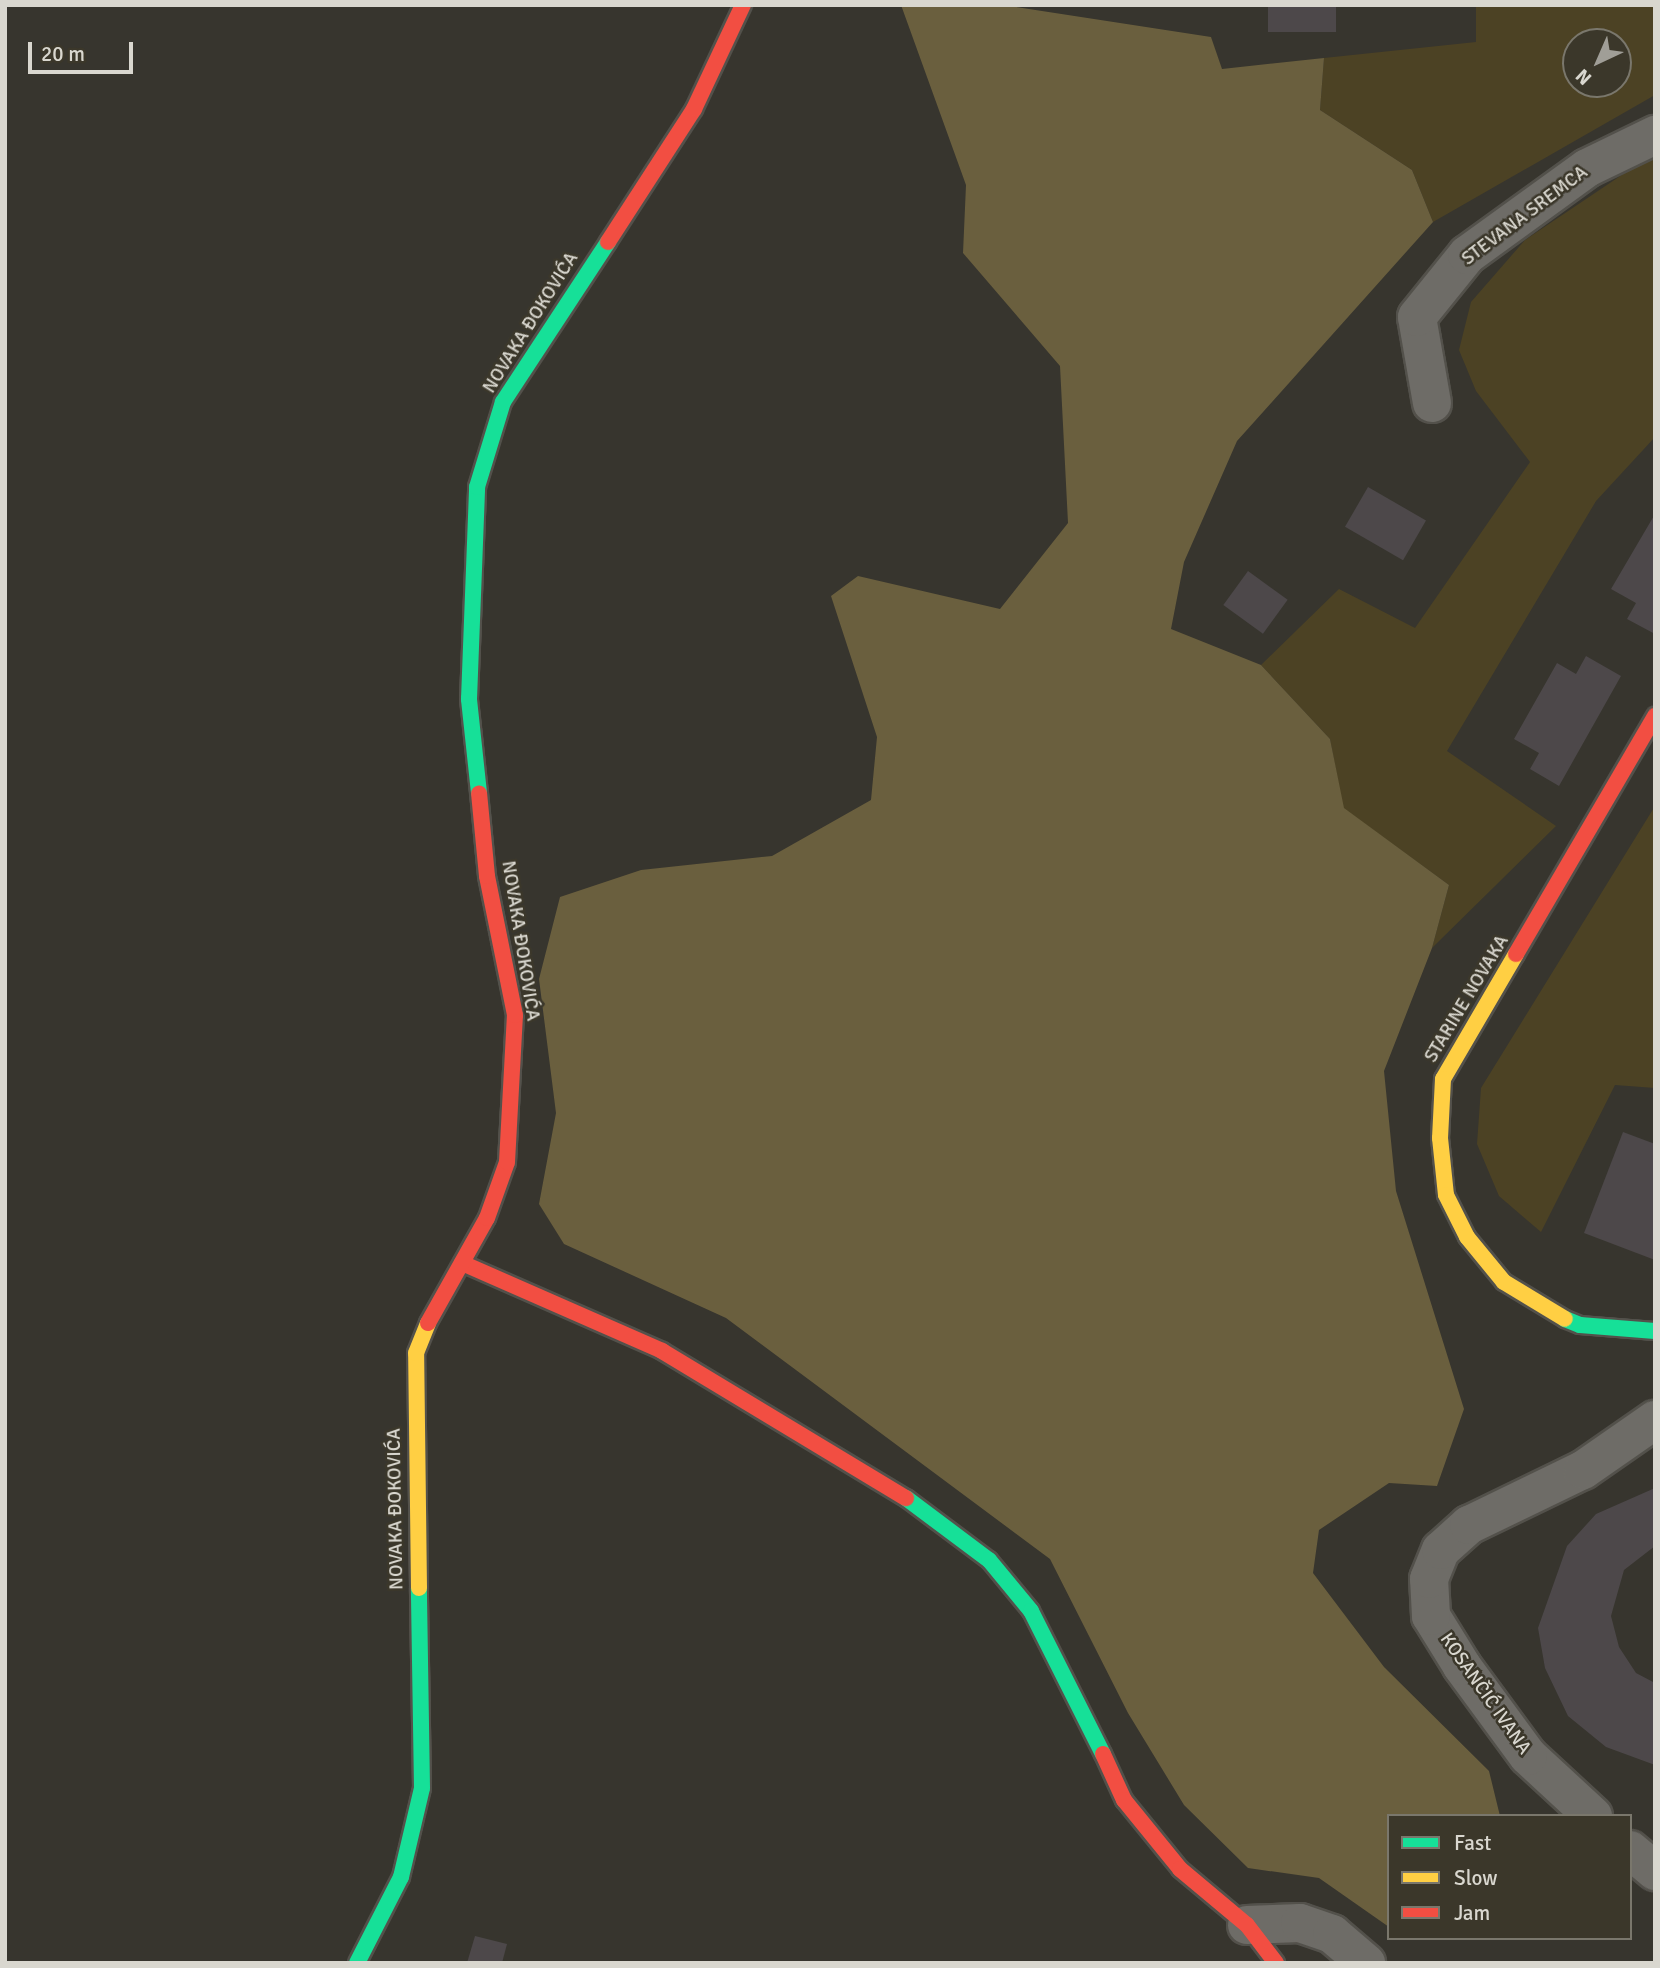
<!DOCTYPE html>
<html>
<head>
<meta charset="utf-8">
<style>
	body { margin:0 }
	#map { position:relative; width:1660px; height:1968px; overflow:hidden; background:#37352e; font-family:Signika,sans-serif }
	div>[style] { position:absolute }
	.green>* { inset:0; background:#4c4224 }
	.forest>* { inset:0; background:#6a5f3e }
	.building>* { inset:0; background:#4d484a; transform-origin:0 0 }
	.roads { filter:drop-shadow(2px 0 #53514b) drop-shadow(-2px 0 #53514b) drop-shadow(0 2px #53514b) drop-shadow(0 -2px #53514b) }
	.street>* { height:38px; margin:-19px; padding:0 19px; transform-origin:19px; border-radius:19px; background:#6e6c67 }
	.fast>* { height:16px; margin:-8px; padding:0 8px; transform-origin:8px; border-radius:8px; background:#16e098 }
	.slow>* { height:16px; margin:-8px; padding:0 8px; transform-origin:8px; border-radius:8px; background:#ffcf43 }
	.jam>* { height:16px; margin:-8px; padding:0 8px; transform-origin:8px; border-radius:8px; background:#f24e42 }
	span { translate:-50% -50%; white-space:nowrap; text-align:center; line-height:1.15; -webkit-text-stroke:5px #3b372a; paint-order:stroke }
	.street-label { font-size:19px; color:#d9d7cf }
	.frame { position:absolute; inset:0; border:7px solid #d9d7cf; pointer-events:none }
	.legend { position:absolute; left:1387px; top:1814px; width:245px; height:126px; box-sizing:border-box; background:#3b372a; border:2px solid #7a776c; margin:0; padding:9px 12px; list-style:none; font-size:21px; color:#d9d7cf }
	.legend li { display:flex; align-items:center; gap:14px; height:35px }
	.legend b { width:35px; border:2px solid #7a776c }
	.north { position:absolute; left:1562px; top:28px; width:70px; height:70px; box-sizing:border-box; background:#3b372a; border:2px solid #7a776c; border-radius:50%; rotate:224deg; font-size:19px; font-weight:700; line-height:28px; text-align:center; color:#d9d7cf }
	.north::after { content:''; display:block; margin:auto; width:24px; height:32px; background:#a09e97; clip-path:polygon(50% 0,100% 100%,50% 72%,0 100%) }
	.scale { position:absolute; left:28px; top:42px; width:105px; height:32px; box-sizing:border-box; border:4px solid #d9d7cf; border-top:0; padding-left:9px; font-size:21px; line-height:24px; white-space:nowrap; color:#d9d7cf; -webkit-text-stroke:5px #3b372a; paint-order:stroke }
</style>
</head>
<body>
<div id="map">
	<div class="green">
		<div style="clip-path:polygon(evenodd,1476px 5px,1655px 5px,1655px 95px,1433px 222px,1412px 170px,1320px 110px,1324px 58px,1476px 42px,1476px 5px,1576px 42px,1618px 42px,1618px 84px,1576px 84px,1576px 42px)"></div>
		<div style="clip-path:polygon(1653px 154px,1655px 437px,1596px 501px,1447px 751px,1556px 826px,1432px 948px,1449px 885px,1343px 808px,1330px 739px,1261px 665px,1339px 589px,1415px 628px,1530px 462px,1476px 391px,1459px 350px,1471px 302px,1525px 240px)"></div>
		<div style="clip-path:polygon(1655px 806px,1655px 1088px,1615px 1085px,1541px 1232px,1499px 1196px,1477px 1144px,1481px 1088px)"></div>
	</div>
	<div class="forest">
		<div style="clip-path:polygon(901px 5px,1003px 5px,1211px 37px,1222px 69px,1324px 58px,1320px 110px,1412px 170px,1433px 222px,1237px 441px,1184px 562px,1171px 629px,1261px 665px,1330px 739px,1344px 808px,1449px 885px,1432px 948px,1384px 1071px,1396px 1191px,1464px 1409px,1437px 1486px,1389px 1483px,1319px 1530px,1313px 1573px,1384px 1667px,1489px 1771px,1500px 1816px,1389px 1816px,1389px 1927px,1319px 1878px,1248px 1868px,1184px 1805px,1128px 1713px,1050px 1559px,726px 1318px,564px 1244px,539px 1204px,556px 1113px,539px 979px,560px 897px,641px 870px,772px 856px,871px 800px,877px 737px,831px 596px,858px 576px,1000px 609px,1068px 523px,1060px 366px,963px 253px,966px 185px)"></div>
	</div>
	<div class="building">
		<div style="left:1268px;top:5px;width:68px;height:27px"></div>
		<div style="left:1368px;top:487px;width:67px;height:46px;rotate:30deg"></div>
		<div style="clip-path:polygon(1655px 514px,1655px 634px,1627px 619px,1636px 603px,1611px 589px)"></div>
		<div style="left:1248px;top:571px;width:49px;height:42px;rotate:36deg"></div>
		<div style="clip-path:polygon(1586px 656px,1621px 676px,1559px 786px,1530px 769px,1539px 753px,1514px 739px,1557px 663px,1576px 674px)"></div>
		<div style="clip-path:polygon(1623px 1132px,1655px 1144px,1655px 1260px,1584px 1233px)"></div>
		<div style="clip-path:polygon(1655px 1488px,1655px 1546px,1624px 1570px,1611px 1616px,1619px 1647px,1636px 1673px,1655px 1683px,1655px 1765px,1606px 1747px,1568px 1716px,1545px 1668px,1538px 1628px,1567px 1546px,1596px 1514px)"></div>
		<div style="clip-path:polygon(475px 1936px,507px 1944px,502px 1963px,467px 1963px)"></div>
	</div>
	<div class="roads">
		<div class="street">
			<div style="left:1432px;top:403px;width:87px;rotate:-99.9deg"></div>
			<div style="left:1417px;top:317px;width:80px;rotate:-51.1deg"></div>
			<div style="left:1467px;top:255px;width:148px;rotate:-35.9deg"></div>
			<div style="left:1587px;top:168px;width:76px;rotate:-25.9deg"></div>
			<div style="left:1593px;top:1816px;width:88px;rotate:-137.3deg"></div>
			<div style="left:1528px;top:1756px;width:112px;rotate:-126.3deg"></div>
			<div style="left:1462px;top:1666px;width:59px;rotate:-121.8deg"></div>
			<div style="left:1431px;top:1616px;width:37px;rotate:-93deg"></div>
			<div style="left:1429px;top:1579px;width:31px;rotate:-68deg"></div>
			<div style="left:1441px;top:1550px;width:38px;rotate:-42deg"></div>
			<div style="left:1469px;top:1525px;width:127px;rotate:-25.8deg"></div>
			<div style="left:1583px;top:1470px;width:88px;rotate:-34.8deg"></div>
			<div style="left:1630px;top:1850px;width:33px;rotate:40deg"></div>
			<div style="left:1247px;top:1925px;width:53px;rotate:-2.2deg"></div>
			<div style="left:1300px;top:1923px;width:34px;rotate:19deg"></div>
			<div style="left:1332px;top:1934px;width:45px;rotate:40.5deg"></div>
		</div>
		<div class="fast">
			<div style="left:479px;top:793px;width:95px;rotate:-96.1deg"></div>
			<div style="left:469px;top:699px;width:212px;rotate:-87.8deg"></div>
			<div style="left:477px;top:487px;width:89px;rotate:-73deg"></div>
			<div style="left:503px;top:402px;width:191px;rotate:-56.7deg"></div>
			<div style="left:1565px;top:1319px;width:16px;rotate:22deg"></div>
			<div style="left:1580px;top:1325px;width:75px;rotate:4.6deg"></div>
			<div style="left:906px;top:1498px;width:104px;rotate:36.8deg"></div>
			<div style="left:989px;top:1560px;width:66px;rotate:50.5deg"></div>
			<div style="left:1031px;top:1611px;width:160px;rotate:63.3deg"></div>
			<div style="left:357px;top:1963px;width:97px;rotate:-62.9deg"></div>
			<div style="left:401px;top:1877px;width:91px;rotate:-76.7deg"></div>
			<div style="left:422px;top:1788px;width:200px;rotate:-90.9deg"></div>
		</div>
		<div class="slow">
			<div style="left:1516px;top:954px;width:145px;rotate:120.3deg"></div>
			<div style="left:1443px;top:1079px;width:59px;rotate:92.9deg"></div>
			<div style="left:1440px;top:1138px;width:57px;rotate:84deg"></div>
			<div style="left:1446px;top:1195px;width:47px;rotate:63.4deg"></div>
			<div style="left:1467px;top:1237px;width:58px;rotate:50.6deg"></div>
			<div style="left:1504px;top:1282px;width:71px;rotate:31.2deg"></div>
			<div style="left:419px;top:1588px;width:235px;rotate:-90.7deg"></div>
			<div style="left:416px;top:1353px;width:32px;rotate:-68deg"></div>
		</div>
		<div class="jam">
			<div style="left:608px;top:242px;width:158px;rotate:-57.1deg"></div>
			<div style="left:694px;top:109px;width:115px;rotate:-64.8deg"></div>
			<div style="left:1516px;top:954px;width:276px;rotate:-59.7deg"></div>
			<div style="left:462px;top:1263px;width:219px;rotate:23.7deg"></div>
			<div style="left:662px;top:1351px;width:285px;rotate:31.1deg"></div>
			<div style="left:428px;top:1323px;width:120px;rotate:-60.7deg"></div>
			<div style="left:487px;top:1218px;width:59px;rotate:-70.3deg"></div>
			<div style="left:507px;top:1162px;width:147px;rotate:-86.9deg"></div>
			<div style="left:515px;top:1015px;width:142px;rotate:-101.4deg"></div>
			<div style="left:487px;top:876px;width:83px;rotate:-95.5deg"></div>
			<div style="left:1103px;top:1754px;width:51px;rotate:65.5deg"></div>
			<div style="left:1124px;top:1800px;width:89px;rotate:50.9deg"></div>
			<div style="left:1180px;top:1869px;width:87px;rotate:39.9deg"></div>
			<div style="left:1247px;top:1925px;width:48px;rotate:52.7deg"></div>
		</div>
	</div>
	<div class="street-label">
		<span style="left:1525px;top:216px;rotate:-37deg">STEVANA SREMCA</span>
		<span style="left:531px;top:323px;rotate:-58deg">NOVAKA ÐOKOVIĆA</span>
		<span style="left:520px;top:941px;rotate:81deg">NOVAKA ÐOKOVIĆA</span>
		<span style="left:1467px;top:999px;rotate:-59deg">STARINE NOVAKA</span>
		<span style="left:396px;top:1509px;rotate:-91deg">NOVAKA ÐOKOVIĆA</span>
		<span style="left:1485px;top:1694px;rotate:55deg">KOSANČIĆ IVANA</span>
	</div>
	<div class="frame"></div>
	<ul class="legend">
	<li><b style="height:9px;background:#16e098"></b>Fast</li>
	<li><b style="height:9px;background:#ffcf43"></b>Slow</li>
	<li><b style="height:9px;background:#f24e42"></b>Jam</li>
	</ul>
	<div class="north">N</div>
	<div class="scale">20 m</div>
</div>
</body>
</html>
